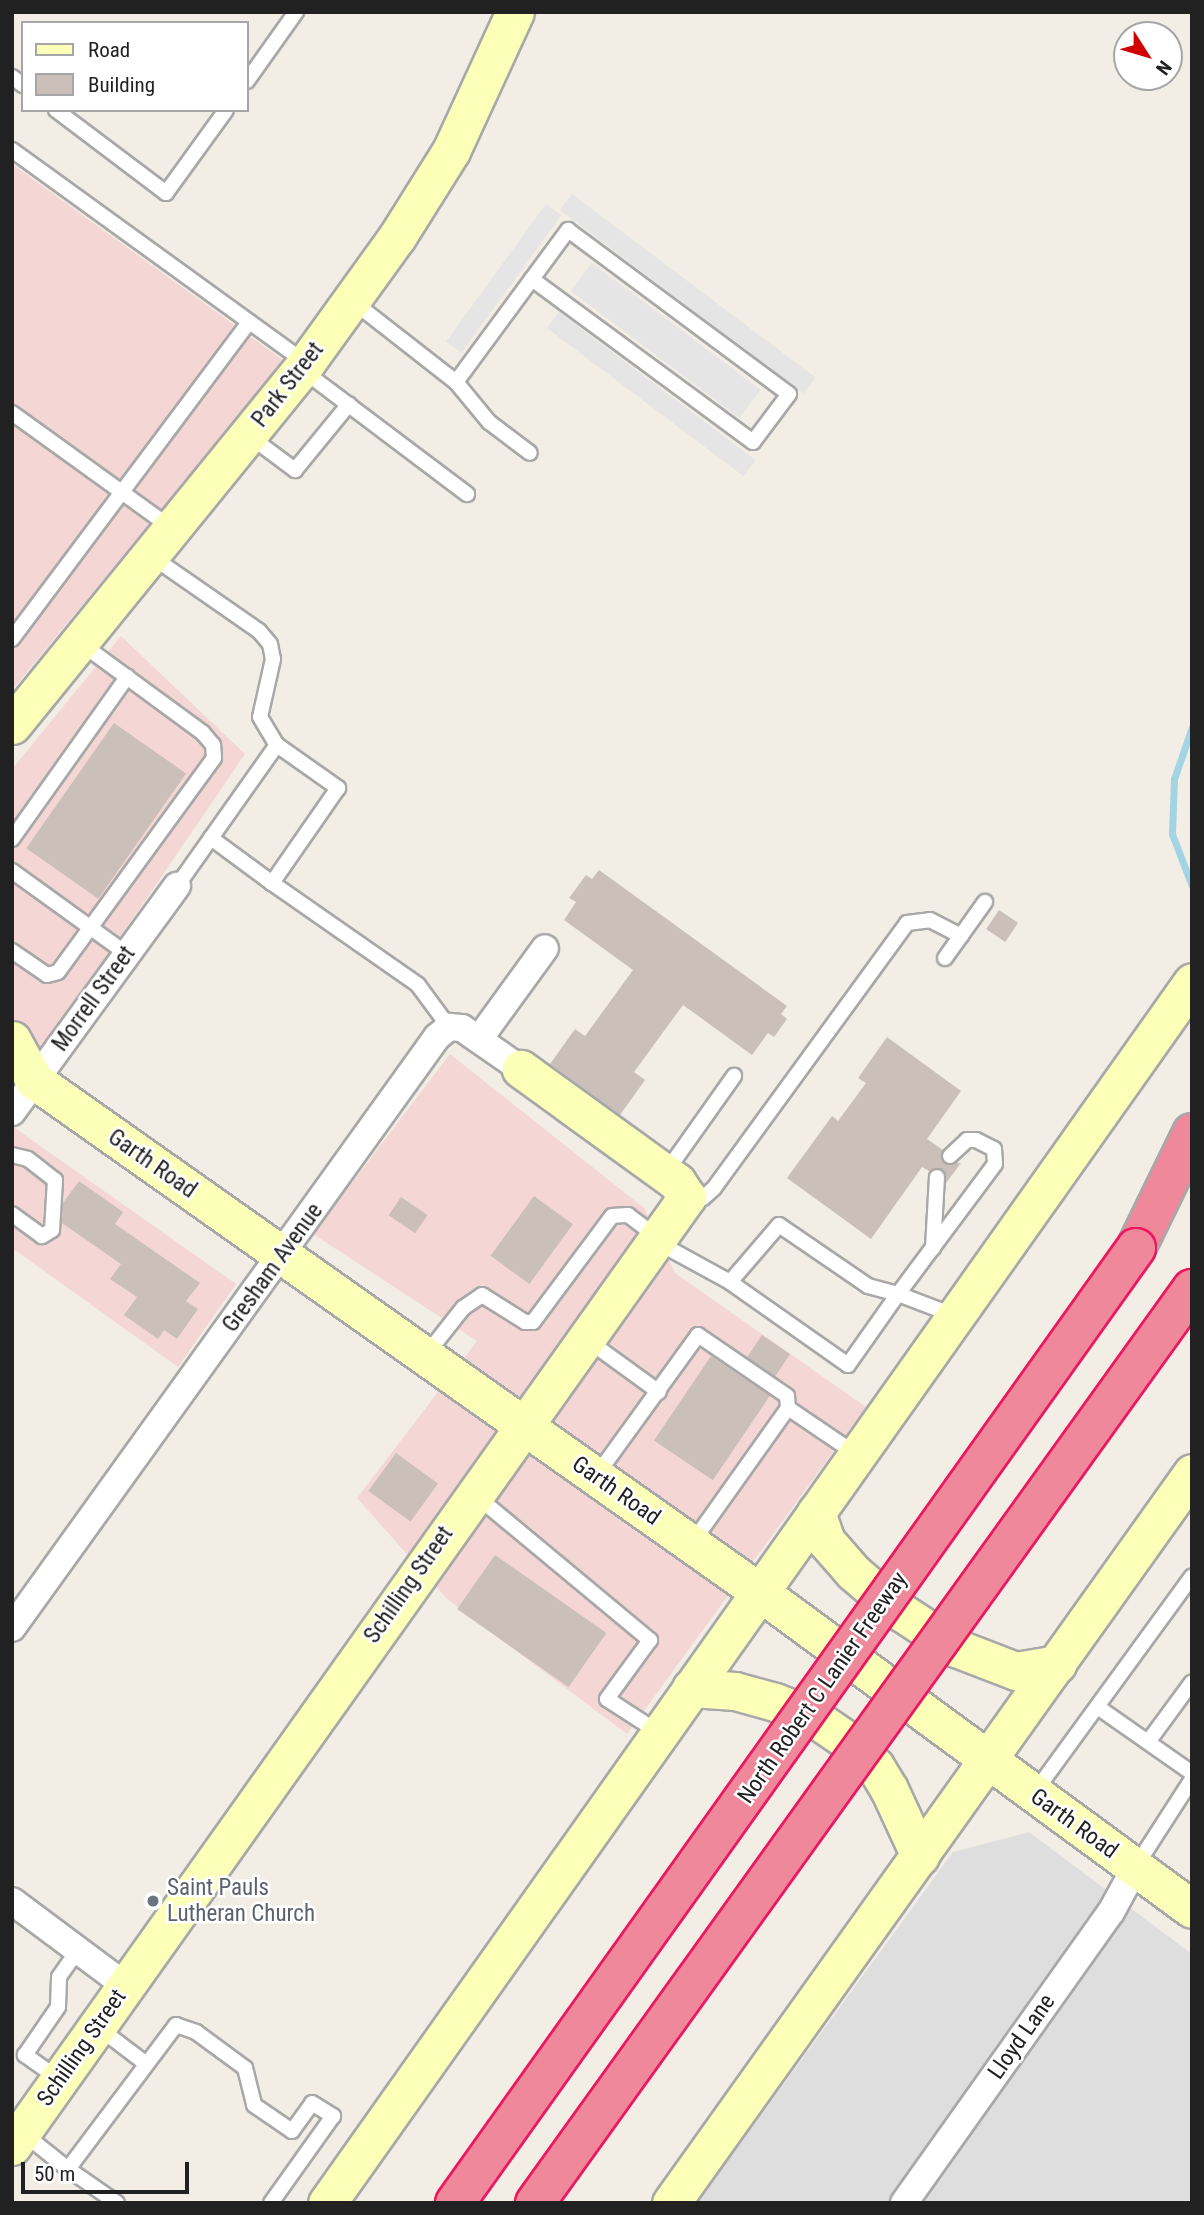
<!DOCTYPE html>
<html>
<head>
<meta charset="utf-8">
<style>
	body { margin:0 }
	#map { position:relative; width:1204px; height:2215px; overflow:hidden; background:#f2eee6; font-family:"Roboto Condensed",sans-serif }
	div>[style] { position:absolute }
	.residential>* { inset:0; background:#dfdede }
	.commercial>* { inset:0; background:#f4d6d5 }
	.parking>* { inset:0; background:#e5e5e5; transform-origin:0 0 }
	.stream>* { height:7px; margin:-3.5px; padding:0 3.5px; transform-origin:3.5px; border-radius:3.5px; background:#a3d4e3 }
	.building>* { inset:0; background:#cac0b9; transform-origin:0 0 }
	.roads { filter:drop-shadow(2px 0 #a8a8a8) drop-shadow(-2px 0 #a8a8a8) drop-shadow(0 2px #a8a8a8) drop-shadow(0 -2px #a8a8a8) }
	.lane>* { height:14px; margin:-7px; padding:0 7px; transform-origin:7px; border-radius:7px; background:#fff }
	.street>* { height:26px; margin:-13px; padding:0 13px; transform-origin:13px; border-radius:13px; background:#fff }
	.secondary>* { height:37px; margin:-18.5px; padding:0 18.5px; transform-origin:18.5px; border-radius:18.5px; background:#fbffb7 }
	.highway>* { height:38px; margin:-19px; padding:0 19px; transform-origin:19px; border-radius:19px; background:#ef889b }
	.bridges { filter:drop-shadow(2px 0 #eb1860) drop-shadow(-2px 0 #eb1860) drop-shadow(0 2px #eb1860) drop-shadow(0 -2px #eb1860) }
	.highway-bridge>* { height:38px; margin:-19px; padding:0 19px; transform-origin:19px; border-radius:19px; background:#ef889b }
	.dots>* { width:19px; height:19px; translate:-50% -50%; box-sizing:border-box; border:4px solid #fff; border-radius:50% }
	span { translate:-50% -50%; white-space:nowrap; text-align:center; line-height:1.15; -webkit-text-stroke:5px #fff; paint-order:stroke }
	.street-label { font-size:23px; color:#212121 }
	.worship-label { font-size:23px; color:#5b616d }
	.left { translate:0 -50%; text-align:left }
	.frame { position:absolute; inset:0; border:14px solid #212121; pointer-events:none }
	.legend { position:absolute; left:21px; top:21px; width:228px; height:91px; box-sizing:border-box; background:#fff; border:2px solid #a6a6a6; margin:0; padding:9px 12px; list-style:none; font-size:21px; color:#212121 }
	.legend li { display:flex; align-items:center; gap:14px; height:35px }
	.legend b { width:35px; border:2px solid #a6a6a6 }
	.north { position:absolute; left:1113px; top:21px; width:70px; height:70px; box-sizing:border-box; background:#fff; border:2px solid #a6a6a6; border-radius:50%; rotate:127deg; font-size:19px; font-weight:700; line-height:28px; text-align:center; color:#212121 }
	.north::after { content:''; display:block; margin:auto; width:24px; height:32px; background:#d10000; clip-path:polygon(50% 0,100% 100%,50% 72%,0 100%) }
	.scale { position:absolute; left:21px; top:2162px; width:168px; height:32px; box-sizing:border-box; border:4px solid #212121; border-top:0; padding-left:9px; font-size:21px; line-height:24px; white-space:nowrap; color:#212121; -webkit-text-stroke:5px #fff; paint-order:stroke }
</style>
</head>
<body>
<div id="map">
	<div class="residential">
		<div style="clip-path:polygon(1029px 1832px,1192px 1954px,1192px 2203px,697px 2203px,953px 1852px)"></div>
	</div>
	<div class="commercial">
		<div style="clip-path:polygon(12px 164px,284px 361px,12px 690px)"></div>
		<div style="clip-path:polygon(121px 636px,245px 754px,12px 1096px,12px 769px)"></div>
		<div style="clip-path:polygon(450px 1054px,644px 1208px,675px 1273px,866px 1407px,627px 1734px,447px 1599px,357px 1498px,477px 1341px,313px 1234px)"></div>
		<div style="clip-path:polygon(12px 1126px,236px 1284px,178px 1367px,12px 1248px)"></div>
	</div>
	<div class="parking">
		<div style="left:572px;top:194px;width:305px;height:20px;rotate:37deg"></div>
		<div style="left:546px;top:204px;width:19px;height:170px;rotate:36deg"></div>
		<div style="left:592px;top:263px;width:211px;height:35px;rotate:37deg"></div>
		<div style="left:559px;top:312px;width:246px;height:20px;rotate:37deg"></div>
	</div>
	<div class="stream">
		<div style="left:1192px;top:727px;width:55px;rotate:109.1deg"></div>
		<div style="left:1174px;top:779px;width:55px;rotate:92.1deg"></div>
		<div style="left:1172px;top:834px;width:56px;rotate:69deg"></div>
	</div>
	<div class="building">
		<div style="left:114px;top:723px;width:88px;height:153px;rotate:35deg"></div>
		<div style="clip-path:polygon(599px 870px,787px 1006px,781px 1014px,787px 1019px,774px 1037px,768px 1033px,752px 1055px,683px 1005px,634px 1072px,645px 1080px,620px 1115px,550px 1064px,575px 1029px,585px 1036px,633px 970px,564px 920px,576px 902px,569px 898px,586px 875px,592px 879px)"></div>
		<div style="left:999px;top:910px;width:23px;height:23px;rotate:34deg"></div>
		<div style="clip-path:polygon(887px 1037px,961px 1091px,927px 1139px,943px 1150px,944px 1163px,961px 1163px,946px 1183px,943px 1169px,929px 1171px,922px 1167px,871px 1239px,787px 1178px,832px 1116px,838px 1121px,866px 1083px,858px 1078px)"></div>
		<div style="clip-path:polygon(79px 1181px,123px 1212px,115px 1224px,200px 1283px,186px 1301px,198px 1309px,177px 1339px,164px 1330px,158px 1339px,124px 1315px,137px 1297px,110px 1279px,121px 1264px,62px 1223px,63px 1203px)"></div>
		<div style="left:534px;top:1196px;width:48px;height:74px;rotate:36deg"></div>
		<div style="left:401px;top:1197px;width:32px;height:22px;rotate:34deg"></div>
		<div style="left:762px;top:1335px;width:34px;height:27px;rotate:34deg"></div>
		<div style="left:711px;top:1356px;width:71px;height:102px;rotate:34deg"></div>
		<div style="left:396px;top:1453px;width:52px;height:47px;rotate:36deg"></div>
		<div style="left:495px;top:1555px;width:136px;height:66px;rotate:35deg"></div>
	</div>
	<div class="roads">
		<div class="lane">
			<div style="left:12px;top:77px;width:14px;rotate:36deg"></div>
			<div style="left:247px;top:81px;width:85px;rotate:-54.6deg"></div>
			<div style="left:56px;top:110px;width:138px;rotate:37deg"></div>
			<div style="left:166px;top:193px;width:102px;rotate:-54.1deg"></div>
			<div style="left:12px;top:150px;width:363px;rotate:35.9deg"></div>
			<div style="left:351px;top:300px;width:133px;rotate:38deg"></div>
			<div style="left:456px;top:382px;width:52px;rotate:50.5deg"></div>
			<div style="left:489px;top:422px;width:51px;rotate:37.1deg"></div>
			<div style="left:301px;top:369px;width:208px;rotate:37deg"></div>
			<div style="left:456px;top:382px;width:189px;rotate:-53.6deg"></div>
			<div style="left:568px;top:230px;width:275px;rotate:36.6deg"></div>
			<div style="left:789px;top:394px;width:60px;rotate:126.9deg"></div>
			<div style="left:753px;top:442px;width:275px;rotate:-143.6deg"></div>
			<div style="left:12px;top:413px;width:195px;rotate:35.8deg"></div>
			<div style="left:248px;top:435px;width:59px;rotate:36.7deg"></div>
			<div style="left:295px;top:470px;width:85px;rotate:-50.7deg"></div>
			<div style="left:151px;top:556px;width:131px;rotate:34.8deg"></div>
			<div style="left:259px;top:631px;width:17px;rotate:50deg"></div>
			<div style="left:270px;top:644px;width:15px;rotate:79deg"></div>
			<div style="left:273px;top:659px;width:59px;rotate:102.6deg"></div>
			<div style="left:260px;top:717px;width:33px;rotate:59deg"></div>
			<div style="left:12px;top:639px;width:396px;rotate:-53.2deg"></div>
			<div style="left:12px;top:839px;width:199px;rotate:-54.6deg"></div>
			<div style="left:12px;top:871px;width:142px;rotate:35.8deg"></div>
			<div style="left:272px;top:883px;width:178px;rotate:34.9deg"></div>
			<div style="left:418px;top:985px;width:52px;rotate:53.6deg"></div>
			<div style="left:177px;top:886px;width:173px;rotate:-54.7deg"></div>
			<div style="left:277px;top:745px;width:75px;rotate:35.2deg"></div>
			<div style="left:338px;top:788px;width:116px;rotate:124.8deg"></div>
			<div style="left:272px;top:883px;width:76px;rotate:-143.6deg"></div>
			<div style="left:12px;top:951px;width:42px;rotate:34.4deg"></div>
			<div style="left:47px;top:975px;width:11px;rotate:-15deg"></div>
			<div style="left:58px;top:972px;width:265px;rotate:-53.9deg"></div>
			<div style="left:214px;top:758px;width:13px;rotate:-94deg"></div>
			<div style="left:213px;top:745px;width:16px;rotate:-130deg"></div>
			<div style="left:203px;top:733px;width:154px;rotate:-143.7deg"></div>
			<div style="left:945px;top:958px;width:69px;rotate:-54.5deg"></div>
			<div style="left:12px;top:1155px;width:16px;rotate:14deg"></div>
			<div style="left:28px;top:1159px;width:34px;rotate:38deg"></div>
			<div style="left:55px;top:1180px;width:50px;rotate:93.4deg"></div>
			<div style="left:52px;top:1230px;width:12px;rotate:149deg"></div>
			<div style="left:42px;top:1236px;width:37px;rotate:-144deg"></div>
			<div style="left:950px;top:1156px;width:23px;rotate:-43deg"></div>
			<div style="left:967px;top:1140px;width:9px"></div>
			<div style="left:976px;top:1140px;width:20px;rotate:27deg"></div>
			<div style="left:994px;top:1149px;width:15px;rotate:86deg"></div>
			<div style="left:995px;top:1164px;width:162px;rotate:126.7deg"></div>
			<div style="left:898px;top:1294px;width:59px;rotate:20.9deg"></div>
			<div style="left:666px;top:1172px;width:118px;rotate:-54.7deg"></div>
			<div style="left:690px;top:1197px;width:13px;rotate:4deg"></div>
			<div style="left:703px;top:1198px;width:15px;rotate:-42deg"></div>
			<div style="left:714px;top:1188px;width:328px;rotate:-53.9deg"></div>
			<div style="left:907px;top:923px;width:23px;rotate:-7deg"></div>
			<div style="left:930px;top:920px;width:35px;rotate:27deg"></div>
			<div style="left:779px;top:1225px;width:108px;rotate:34.4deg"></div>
			<div style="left:868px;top:1286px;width:31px;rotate:15deg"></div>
			<div style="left:898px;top:1294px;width:87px;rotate:125.2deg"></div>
			<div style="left:848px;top:1365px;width:144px;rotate:-144.9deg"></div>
			<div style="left:730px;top:1282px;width:75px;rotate:-49.3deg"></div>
			<div style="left:657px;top:1242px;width:83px;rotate:28.7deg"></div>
			<div style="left:933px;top:1248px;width:71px;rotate:-86.8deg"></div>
			<div style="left:586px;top:1339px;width:90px;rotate:36deg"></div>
			<div style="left:426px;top:1355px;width:60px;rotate:-51.8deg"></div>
			<div style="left:463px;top:1308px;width:23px;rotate:-34deg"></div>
			<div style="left:482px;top:1295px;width:51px;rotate:32.1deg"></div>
			<div style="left:525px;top:1322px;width:8px"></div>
			<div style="left:533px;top:1322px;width:132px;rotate:-53.3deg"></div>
			<div style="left:612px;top:1216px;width:16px;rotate:-4deg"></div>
			<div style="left:628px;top:1215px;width:35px;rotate:37deg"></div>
			<div style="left:596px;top:1476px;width:174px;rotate:-54.1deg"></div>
			<div style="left:698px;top:1335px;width:108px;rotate:34.4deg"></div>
			<div style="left:787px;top:1396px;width:12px;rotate:85deg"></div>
			<div style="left:788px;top:1408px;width:82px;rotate:34.1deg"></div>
			<div style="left:474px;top:1494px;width:229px;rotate:39.7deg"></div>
			<div style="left:650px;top:1640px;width:73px;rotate:126.1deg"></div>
			<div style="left:607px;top:1699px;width:61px;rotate:32.9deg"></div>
			<div style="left:692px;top:1543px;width:166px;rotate:-54.6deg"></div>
			<div style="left:1099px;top:1708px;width:113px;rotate:35deg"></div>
			<div style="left:1148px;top:1742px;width:74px;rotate:-53.7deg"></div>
			<div style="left:1034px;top:1793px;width:268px;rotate:-53.9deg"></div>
			<div style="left:1136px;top:1866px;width:103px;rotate:-57.2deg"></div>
			<div style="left:99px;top:2028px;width:58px;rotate:37.3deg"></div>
			<div style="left:59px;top:2079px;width:42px;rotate:-144.8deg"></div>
			<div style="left:25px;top:2055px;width:58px;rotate:-55.5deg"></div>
			<div style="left:58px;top:2007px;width:30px;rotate:-88deg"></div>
			<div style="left:59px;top:1977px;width:33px;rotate:-55deg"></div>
			<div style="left:23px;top:2133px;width:58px;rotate:38.7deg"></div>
			<div style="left:117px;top:2203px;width:60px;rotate:-145.2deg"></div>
			<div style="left:68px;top:2169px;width:180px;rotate:-53.1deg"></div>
			<div style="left:176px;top:2025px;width:21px;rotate:19deg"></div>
			<div style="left:196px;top:2032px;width:61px;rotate:36.3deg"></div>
			<div style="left:245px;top:2068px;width:38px;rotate:76deg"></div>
			<div style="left:254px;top:2105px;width:46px;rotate:34.4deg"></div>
			<div style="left:292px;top:2131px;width:34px;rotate:-54deg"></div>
			<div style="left:312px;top:2103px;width:25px;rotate:32deg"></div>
			<div style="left:333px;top:2116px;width:107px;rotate:125.5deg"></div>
		</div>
		<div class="street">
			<div style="left:479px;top:1039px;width:112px;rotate:-54deg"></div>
			<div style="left:12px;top:1112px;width:280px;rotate:-53.9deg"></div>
			<div style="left:12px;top:1628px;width:728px;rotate:-54.28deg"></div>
			<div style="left:437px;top:1037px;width:16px;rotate:-40deg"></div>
			<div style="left:449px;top:1027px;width:13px;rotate:4deg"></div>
			<div style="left:462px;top:1028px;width:72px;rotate:34.8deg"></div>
			<div style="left:12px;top:1901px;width:142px;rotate:36.7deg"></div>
			<div style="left:904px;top:2203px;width:357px;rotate:-54.6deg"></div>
			<div style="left:1111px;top:1912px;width:50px;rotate:-61.4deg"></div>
		</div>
		<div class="secondary">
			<div style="left:12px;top:725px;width:466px;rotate:-50.9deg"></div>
			<div style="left:306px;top:363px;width:155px;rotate:-54.2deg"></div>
			<div style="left:397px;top:237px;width:102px;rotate:-57.9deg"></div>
			<div style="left:451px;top:151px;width:153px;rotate:-65.3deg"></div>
			<div style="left:12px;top:1040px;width:46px;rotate:61.2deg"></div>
			<div style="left:34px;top:1080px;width:890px;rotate:35.21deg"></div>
			<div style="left:761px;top:1593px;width:534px;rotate:36.25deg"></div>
			<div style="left:816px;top:1512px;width:31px;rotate:71deg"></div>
			<div style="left:826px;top:1541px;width:41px;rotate:48.9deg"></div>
			<div style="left:853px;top:1572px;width:55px;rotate:40.6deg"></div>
			<div style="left:895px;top:1608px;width:73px;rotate:33.3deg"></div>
			<div style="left:956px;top:1648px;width:64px;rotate:21deg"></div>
			<div style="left:1016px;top:1671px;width:42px;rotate:-9.7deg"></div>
			<div style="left:691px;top:1688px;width:44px;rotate:3.9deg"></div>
			<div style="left:735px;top:1691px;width:41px;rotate:15.4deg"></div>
			<div style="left:775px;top:1702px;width:41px;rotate:21.5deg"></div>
			<div style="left:813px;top:1717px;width:42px;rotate:34.4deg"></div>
			<div style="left:848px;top:1741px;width:37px;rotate:43deg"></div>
			<div style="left:875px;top:1766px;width:27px;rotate:59deg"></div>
			<div style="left:889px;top:1789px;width:74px;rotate:65.2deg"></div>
			<div style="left:12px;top:2146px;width:1165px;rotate:-54.58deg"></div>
			<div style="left:687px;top:1197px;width:18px;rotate:-124deg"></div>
			<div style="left:677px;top:1182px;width:193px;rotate:-144.1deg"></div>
			<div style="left:327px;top:2203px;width:1496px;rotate:-54.68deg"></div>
			<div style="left:671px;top:2203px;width:897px;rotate:-54.48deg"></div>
		</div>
		<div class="highway">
			<div style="left:1136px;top:1248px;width:128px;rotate:-64deg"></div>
		</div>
	</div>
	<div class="bridges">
		<div class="highway-bridge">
			<div style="left:455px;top:2203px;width:1173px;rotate:-54.51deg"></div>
			<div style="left:535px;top:2203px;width:1126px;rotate:-54.29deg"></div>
		</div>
	</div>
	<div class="dots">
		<div style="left:153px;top:1901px;background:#6b7280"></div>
	</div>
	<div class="street-label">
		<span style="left:288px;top:385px;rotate:-52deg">Park Street</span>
		<span style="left:94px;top:999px;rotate:-54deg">Morrell Street</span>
		<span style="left:152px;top:1164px;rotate:35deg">Garth Road</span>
		<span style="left:273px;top:1268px;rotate:-54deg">Gresham Avenue</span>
		<span style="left:616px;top:1491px;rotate:35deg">Garth Road</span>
		<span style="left:409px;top:1585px;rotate:-55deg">Schilling Street</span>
		<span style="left:823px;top:1688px;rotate:-55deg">North Robert C Lanier Freeway</span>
		<span style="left:1074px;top:1824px;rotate:36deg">Garth Road</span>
		<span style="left:1022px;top:2037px;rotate:-55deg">Lloyd Lane</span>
		<span style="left:82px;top:2048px;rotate:-55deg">Schilling Street</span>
	</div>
	<div class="worship-label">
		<span class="left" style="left:167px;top:1901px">Saint Pauls<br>Lutheran Church</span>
	</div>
	<div class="frame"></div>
	<ul class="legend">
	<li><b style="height:9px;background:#fbffb7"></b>Road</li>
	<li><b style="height:19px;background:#cac0b9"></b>Building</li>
	</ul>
	<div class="north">N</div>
	<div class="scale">50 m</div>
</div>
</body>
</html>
